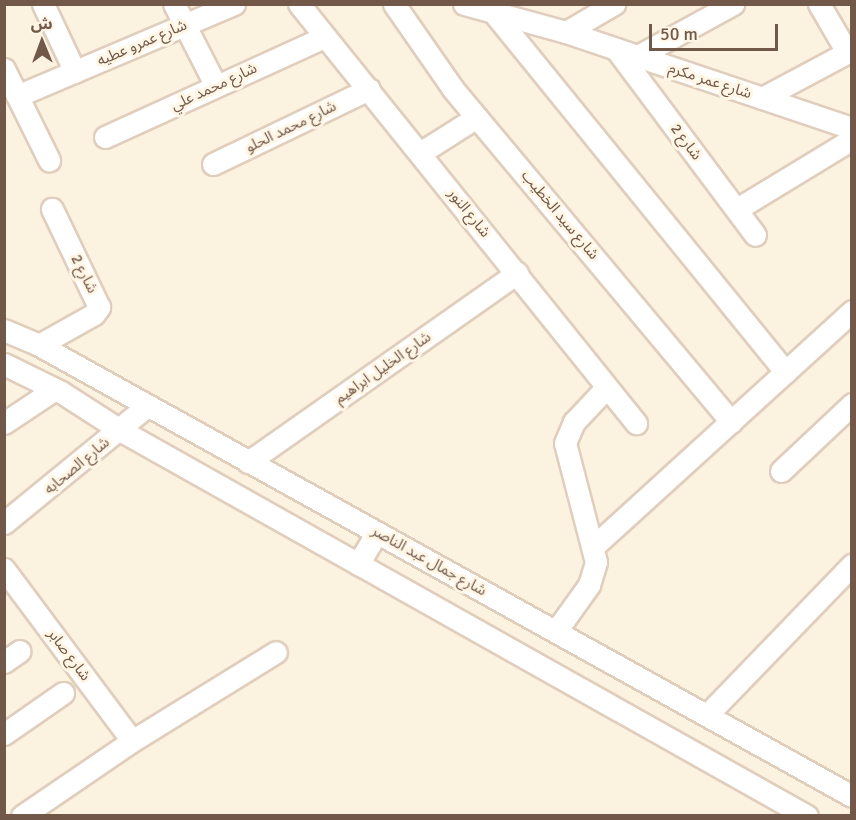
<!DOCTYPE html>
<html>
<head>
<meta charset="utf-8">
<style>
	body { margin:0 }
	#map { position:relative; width:856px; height:820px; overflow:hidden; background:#fcf2e0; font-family:Signika,"Noto Sans Arabic",sans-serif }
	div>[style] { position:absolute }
	.roads { filter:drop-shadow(2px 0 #e0cebd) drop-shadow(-2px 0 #e0cebd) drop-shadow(0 2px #e0cebd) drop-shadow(0 -2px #e0cebd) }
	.minor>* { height:21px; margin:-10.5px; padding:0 10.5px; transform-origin:10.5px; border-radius:10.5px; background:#fff }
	span { translate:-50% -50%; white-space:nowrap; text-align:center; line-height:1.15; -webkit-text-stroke:6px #fff6e6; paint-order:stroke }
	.street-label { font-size:15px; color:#725848 }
	.frame { position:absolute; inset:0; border:6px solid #725848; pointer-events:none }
	.north { position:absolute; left:12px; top:12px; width:60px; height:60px; -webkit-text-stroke:4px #fff6e6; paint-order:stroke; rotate:359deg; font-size:16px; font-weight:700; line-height:24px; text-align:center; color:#725848 }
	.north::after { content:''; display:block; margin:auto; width:21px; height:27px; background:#725848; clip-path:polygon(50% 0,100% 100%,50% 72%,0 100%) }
	.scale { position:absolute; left:649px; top:24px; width:129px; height:27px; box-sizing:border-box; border:3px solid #725848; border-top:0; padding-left:8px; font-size:18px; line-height:21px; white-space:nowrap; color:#725848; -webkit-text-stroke:4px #fff6e6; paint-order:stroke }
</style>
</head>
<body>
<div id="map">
	<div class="roads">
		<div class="minor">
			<div style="left:43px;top:4px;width:75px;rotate:64.8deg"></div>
			<div style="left:174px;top:4px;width:92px;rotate:62.9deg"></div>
			<div style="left:299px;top:4px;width:538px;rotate:51.19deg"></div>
			<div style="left:394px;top:4px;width:103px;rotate:55.2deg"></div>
			<div style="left:453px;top:89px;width:434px;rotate:50.1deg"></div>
			<div style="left:464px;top:4px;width:106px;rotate:15.4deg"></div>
			<div style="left:566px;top:32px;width:302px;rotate:18.6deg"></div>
			<div style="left:819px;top:4px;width:56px;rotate:59.7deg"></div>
			<div style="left:493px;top:12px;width:464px;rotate:50.9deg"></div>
			<div style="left:566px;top:32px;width:56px;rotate:-30.3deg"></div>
			<div style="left:616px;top:49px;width:232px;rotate:53.2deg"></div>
			<div style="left:636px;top:57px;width:111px;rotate:-28.7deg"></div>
			<div style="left:4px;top:69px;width:102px;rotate:63.7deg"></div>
			<div style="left:17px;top:96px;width:236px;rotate:-23deg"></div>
			<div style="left:762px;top:98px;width:102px;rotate:-28.1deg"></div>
			<div style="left:105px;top:137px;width:241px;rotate:-24.5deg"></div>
			<div style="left:420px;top:153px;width:67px;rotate:-32.3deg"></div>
			<div style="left:213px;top:164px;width:173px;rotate:-25.7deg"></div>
			<div style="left:737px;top:209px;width:135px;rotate:-31.3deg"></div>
			<div style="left:4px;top:330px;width:38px;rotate:23deg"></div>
			<div style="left:39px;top:345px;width:930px;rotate:29.02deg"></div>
			<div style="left:39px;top:345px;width:63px;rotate:-29.4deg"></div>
			<div style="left:94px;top:314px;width:9px;rotate:-54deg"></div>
			<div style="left:99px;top:307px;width:109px;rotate:-115.6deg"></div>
			<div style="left:4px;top:364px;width:64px;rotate:26.2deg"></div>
			<div style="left:61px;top:392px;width:70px;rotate:32.8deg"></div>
			<div style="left:120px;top:430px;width:788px;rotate:29.33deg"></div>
			<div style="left:4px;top:423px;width:61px;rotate:-33.7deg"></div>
			<div style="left:248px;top:462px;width:329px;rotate:-35.1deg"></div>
			<div style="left:781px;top:471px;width:98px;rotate:-43.3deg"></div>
			<div style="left:4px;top:523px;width:185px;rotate:-39.3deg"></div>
			<div style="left:594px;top:546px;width:349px;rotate:-42.3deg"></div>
			<div style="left:358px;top:564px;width:37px;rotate:-59deg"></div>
			<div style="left:4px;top:569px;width:214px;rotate:53.3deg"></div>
			<div style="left:556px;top:631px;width:57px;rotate:-54.3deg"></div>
			<div style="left:589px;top:585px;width:24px;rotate:-73deg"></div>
			<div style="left:596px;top:562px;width:123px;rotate:-104.6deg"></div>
			<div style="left:565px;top:443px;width:23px;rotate:-67deg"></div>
			<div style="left:574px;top:422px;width:48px;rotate:-46.7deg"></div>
			<div style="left:4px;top:662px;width:19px;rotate:-35deg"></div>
			<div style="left:707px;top:715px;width:209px;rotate:-46deg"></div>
			<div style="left:4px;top:734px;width:72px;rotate:-34.8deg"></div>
			<div style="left:22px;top:816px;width:133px;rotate:-34.3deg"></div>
			<div style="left:132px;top:741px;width:169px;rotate:-31.7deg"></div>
		</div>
	</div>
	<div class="street-label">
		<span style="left:142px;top:43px;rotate:-23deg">شارع عمرو عطيه</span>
		<span style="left:710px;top:81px;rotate:18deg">شارع عمر مكرم</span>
		<span style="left:214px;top:87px;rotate:-25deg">شارع محمد علي</span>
		<span style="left:291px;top:127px;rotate:-26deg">شارع محمد الحلو</span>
		<span style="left:686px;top:142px;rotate:53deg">شارع 2</span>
		<span style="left:469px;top:213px;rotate:51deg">شارع النور</span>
		<span style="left:560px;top:215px;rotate:50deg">شارع سيد الخطيب</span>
		<span style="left:84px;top:274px;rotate:63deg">شارع 2</span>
		<span style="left:383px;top:368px;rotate:-35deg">شارع الخليل ابراهيم</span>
		<span style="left:77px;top:466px;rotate:-40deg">شارع الصحابه</span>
		<span style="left:429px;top:561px;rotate:29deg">شارع جمال عبد الناصر</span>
		<span style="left:69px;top:655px;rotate:53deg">شارع صابر</span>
	</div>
	<div class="frame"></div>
	<div class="north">ش</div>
	<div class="scale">50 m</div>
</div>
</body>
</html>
